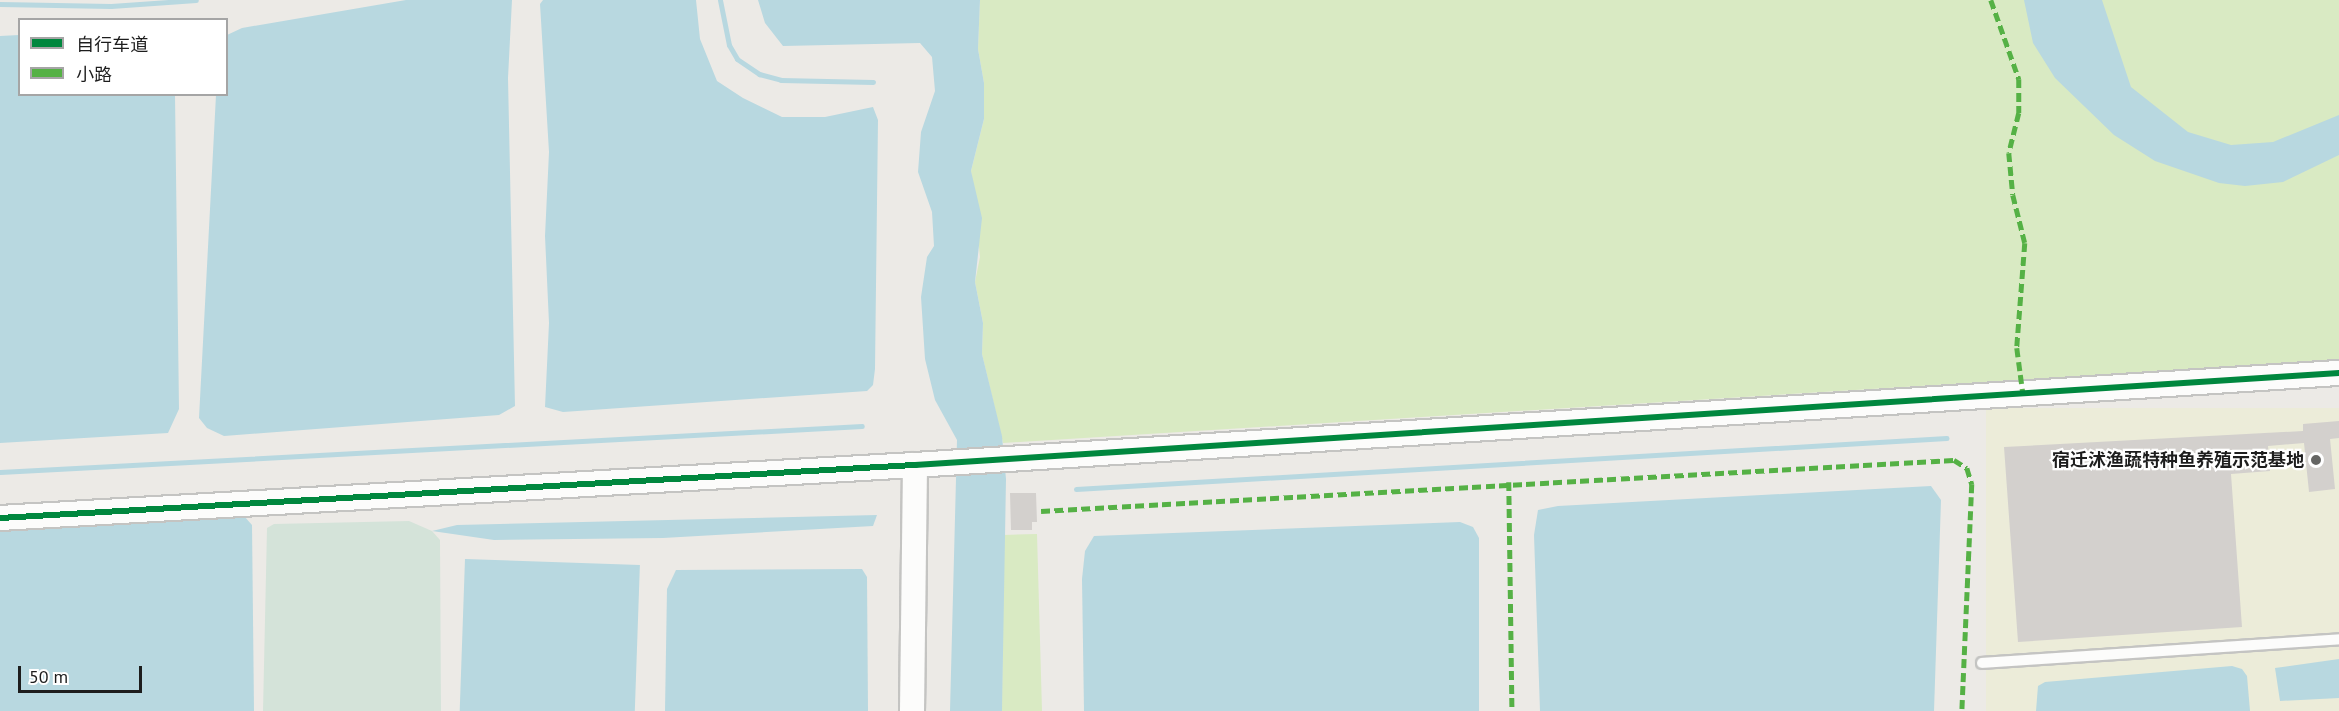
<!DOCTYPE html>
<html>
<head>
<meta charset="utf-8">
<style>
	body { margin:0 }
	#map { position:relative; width:2339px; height:711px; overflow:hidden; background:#eceae6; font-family:"PT Sans","Noto Sans SC",sans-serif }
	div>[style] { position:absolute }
	.farmland>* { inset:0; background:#ececd9; transform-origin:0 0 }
	.grass>* { inset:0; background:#d9eac3 }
	.wetland>* { inset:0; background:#d4e3d9 }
	.water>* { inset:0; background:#b8d8e0; transform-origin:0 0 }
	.stream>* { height:5px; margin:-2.5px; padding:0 2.5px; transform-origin:2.5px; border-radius:2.5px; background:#b8d8e0 }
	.building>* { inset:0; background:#d3d0cd }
	.roads { filter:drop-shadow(2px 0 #c4c4c2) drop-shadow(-2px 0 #c4c4c2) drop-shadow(0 2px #c4c4c2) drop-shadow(0 -2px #c4c4c2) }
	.service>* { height:10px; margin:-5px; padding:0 5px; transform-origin:5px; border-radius:5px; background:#fcfcfb }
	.tertiary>* { height:24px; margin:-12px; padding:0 12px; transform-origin:12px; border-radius:12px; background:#fcfcfb }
	.quiet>* { height:4.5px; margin-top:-2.25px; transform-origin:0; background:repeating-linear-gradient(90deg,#55b145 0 9px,transparent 0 13.5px) }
	.cycleway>* { height:6px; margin:-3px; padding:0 3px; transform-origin:3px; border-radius:3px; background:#00873e }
	.dots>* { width:16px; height:16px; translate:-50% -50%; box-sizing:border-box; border:3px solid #fff; border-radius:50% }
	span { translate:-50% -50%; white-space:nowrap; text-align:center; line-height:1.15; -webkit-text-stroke:4.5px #fff; paint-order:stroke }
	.poi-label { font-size:18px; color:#1d1d1d; font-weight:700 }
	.right { translate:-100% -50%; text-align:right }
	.legend { position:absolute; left:18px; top:18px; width:210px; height:78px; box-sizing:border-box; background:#fff; border:2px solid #a5a5a5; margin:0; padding:8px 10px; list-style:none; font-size:18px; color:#1d1d1d }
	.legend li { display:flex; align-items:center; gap:12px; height:30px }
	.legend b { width:30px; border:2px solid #a5a5a5 }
	.scale { position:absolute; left:18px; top:666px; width:124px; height:27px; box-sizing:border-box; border:3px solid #1d1d1d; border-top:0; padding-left:8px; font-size:18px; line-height:21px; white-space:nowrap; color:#1d1d1d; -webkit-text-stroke:4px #fff; paint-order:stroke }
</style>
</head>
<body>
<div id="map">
	<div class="farmland">
		<div style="left:2339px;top:408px;width:303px;height:353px;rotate:90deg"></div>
	</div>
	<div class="grass">
		<div style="clip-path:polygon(980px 0,2339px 0,2339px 360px,1003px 443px,982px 354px,983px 323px,975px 282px,980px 257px,971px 171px,984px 119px,984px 83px,978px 49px)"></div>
		<div style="clip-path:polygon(1037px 534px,1042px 711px,1002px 711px,1003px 535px)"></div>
	</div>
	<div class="wetland">
		<div style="clip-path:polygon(409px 521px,432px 531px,440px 540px,441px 711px,263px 711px,267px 528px,274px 524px)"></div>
	</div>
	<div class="water">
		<div style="clip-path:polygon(406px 0,512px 0,508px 78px,515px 406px,499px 415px,224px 436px,207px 428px,199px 418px,216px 95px,226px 94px,227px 35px,242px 28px)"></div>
		<div style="clip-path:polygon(543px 0,696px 0,700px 39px,717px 81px,743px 98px,782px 117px,825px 117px,873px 107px,878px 120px,875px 369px,873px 385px,867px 391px,563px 412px,545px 407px,549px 323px,545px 236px,549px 152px,540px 4px)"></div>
		<div style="clip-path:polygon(758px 0,980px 0,978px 49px,984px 83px,984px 119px,971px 171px,982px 218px,975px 282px,983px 323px,982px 354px,1002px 436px,1006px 479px,1002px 711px,950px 711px,957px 440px,935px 400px,925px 359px,921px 297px,927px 257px,934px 246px,932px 212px,918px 172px,921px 132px,935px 91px,932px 57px,920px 43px,783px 46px,765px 23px)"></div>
		<div style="clip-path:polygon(2024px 0,2102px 0,2131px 87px,2188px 132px,2231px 145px,2273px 142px,2339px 115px,2339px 155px,2283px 182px,2245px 186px,2219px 183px,2155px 161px,2114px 135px,2055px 78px,2033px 43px)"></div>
		<div style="clip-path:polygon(19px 35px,20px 94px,175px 95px,179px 409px,168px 433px,0 443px,0 36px)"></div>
		<div style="clip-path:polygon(1931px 486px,1941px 500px,1934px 711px,1540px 711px,1534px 535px,1538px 510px,1558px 506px)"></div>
		<div style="clip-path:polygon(877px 515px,873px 526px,663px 538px,494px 540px,432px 531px,457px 525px)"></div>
		<div style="clip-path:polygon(244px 516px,252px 525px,254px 711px,0 711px,0 532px,20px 526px)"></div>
		<div style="clip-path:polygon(1460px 522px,1473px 527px,1479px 538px,1479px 711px,1084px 711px,1082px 579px,1085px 551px,1094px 536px)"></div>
		<div style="left:465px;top:559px;width:175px;height:152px;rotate:2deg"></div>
		<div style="clip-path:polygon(862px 569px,867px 577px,868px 711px,665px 711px,667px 589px,676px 570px)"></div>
		<div style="clip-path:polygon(2339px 659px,2339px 698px,2280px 701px,2275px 668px)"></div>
		<div style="clip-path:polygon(2232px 666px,2242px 669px,2247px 676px,2250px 711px,2036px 711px,2038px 686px,2045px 682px)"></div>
	</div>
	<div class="stream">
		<div style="left:720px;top:0;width:46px;rotate:78.7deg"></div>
		<div style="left:729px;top:45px;width:16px;rotate:60deg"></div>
		<div style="left:737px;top:59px;width:27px;rotate:34deg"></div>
		<div style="left:759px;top:74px;width:23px;rotate:15deg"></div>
		<div style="left:781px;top:80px;width:92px;rotate:1.2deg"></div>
		<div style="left:0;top:4px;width:111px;rotate:1deg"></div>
		<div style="left:111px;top:6px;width:85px;rotate:-4deg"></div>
		<div style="left:0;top:472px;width:863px;rotate:-3.05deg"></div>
		<div style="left:1076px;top:489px;width:872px;rotate:-3.35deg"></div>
	</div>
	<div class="building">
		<div style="clip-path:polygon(2339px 421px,2339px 438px,2330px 439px,2335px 489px,2309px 492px,2304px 443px,2268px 446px,2270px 471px,2231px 474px,2242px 627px,2018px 642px,2004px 447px,2303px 431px,2303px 424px)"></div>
		<div style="clip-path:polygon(1010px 493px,1036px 493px,1037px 522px,1032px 522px,1032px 530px,1011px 530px)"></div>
	</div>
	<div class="roads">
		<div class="service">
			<div style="left:1982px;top:663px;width:358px;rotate:-3.8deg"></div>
		</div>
		<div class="tertiary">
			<div style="left:0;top:518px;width:917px;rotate:-3.32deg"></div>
			<div style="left:915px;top:465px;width:1427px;rotate:-3.7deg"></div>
			<div style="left:912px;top:711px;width:246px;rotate:-89.3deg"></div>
		</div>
	</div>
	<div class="quiet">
		<div style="left:1991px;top:0;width:84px;rotate:70.5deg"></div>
		<div style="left:2019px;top:79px;width:34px;rotate:90deg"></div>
		<div style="left:2019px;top:113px;width:41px;rotate:104deg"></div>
		<div style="left:2009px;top:153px;width:42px;rotate:84.6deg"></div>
		<div style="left:2013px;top:195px;width:49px;rotate:76deg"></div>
		<div style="left:2025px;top:243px;width:105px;rotate:94.4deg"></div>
		<div style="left:2017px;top:348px;width:45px;rotate:82.4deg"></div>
		<div style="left:1509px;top:482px;width:229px;rotate:89.2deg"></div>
		<div style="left:1041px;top:511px;width:914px;rotate:-3.2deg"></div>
		<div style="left:1954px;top:460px;width:15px;rotate:32deg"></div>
		<div style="left:1967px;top:468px;width:17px;rotate:73deg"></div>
		<div style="left:1972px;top:484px;width:227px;rotate:92.5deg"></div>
	</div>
	<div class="cycleway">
		<div style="left:0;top:518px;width:917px;rotate:-3.32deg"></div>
		<div style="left:915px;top:465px;width:1427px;rotate:-3.7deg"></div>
	</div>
	<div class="dots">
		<div style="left:2316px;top:460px;background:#656563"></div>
	</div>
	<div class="poi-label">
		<span class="right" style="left:2304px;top:460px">宿迁沭渔蔬特种鱼养殖示范基地</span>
	</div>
	<ul class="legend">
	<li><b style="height:8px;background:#00873e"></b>自行车道</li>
	<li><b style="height:8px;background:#55b145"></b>小路</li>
	</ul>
	<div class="scale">50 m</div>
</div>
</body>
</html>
